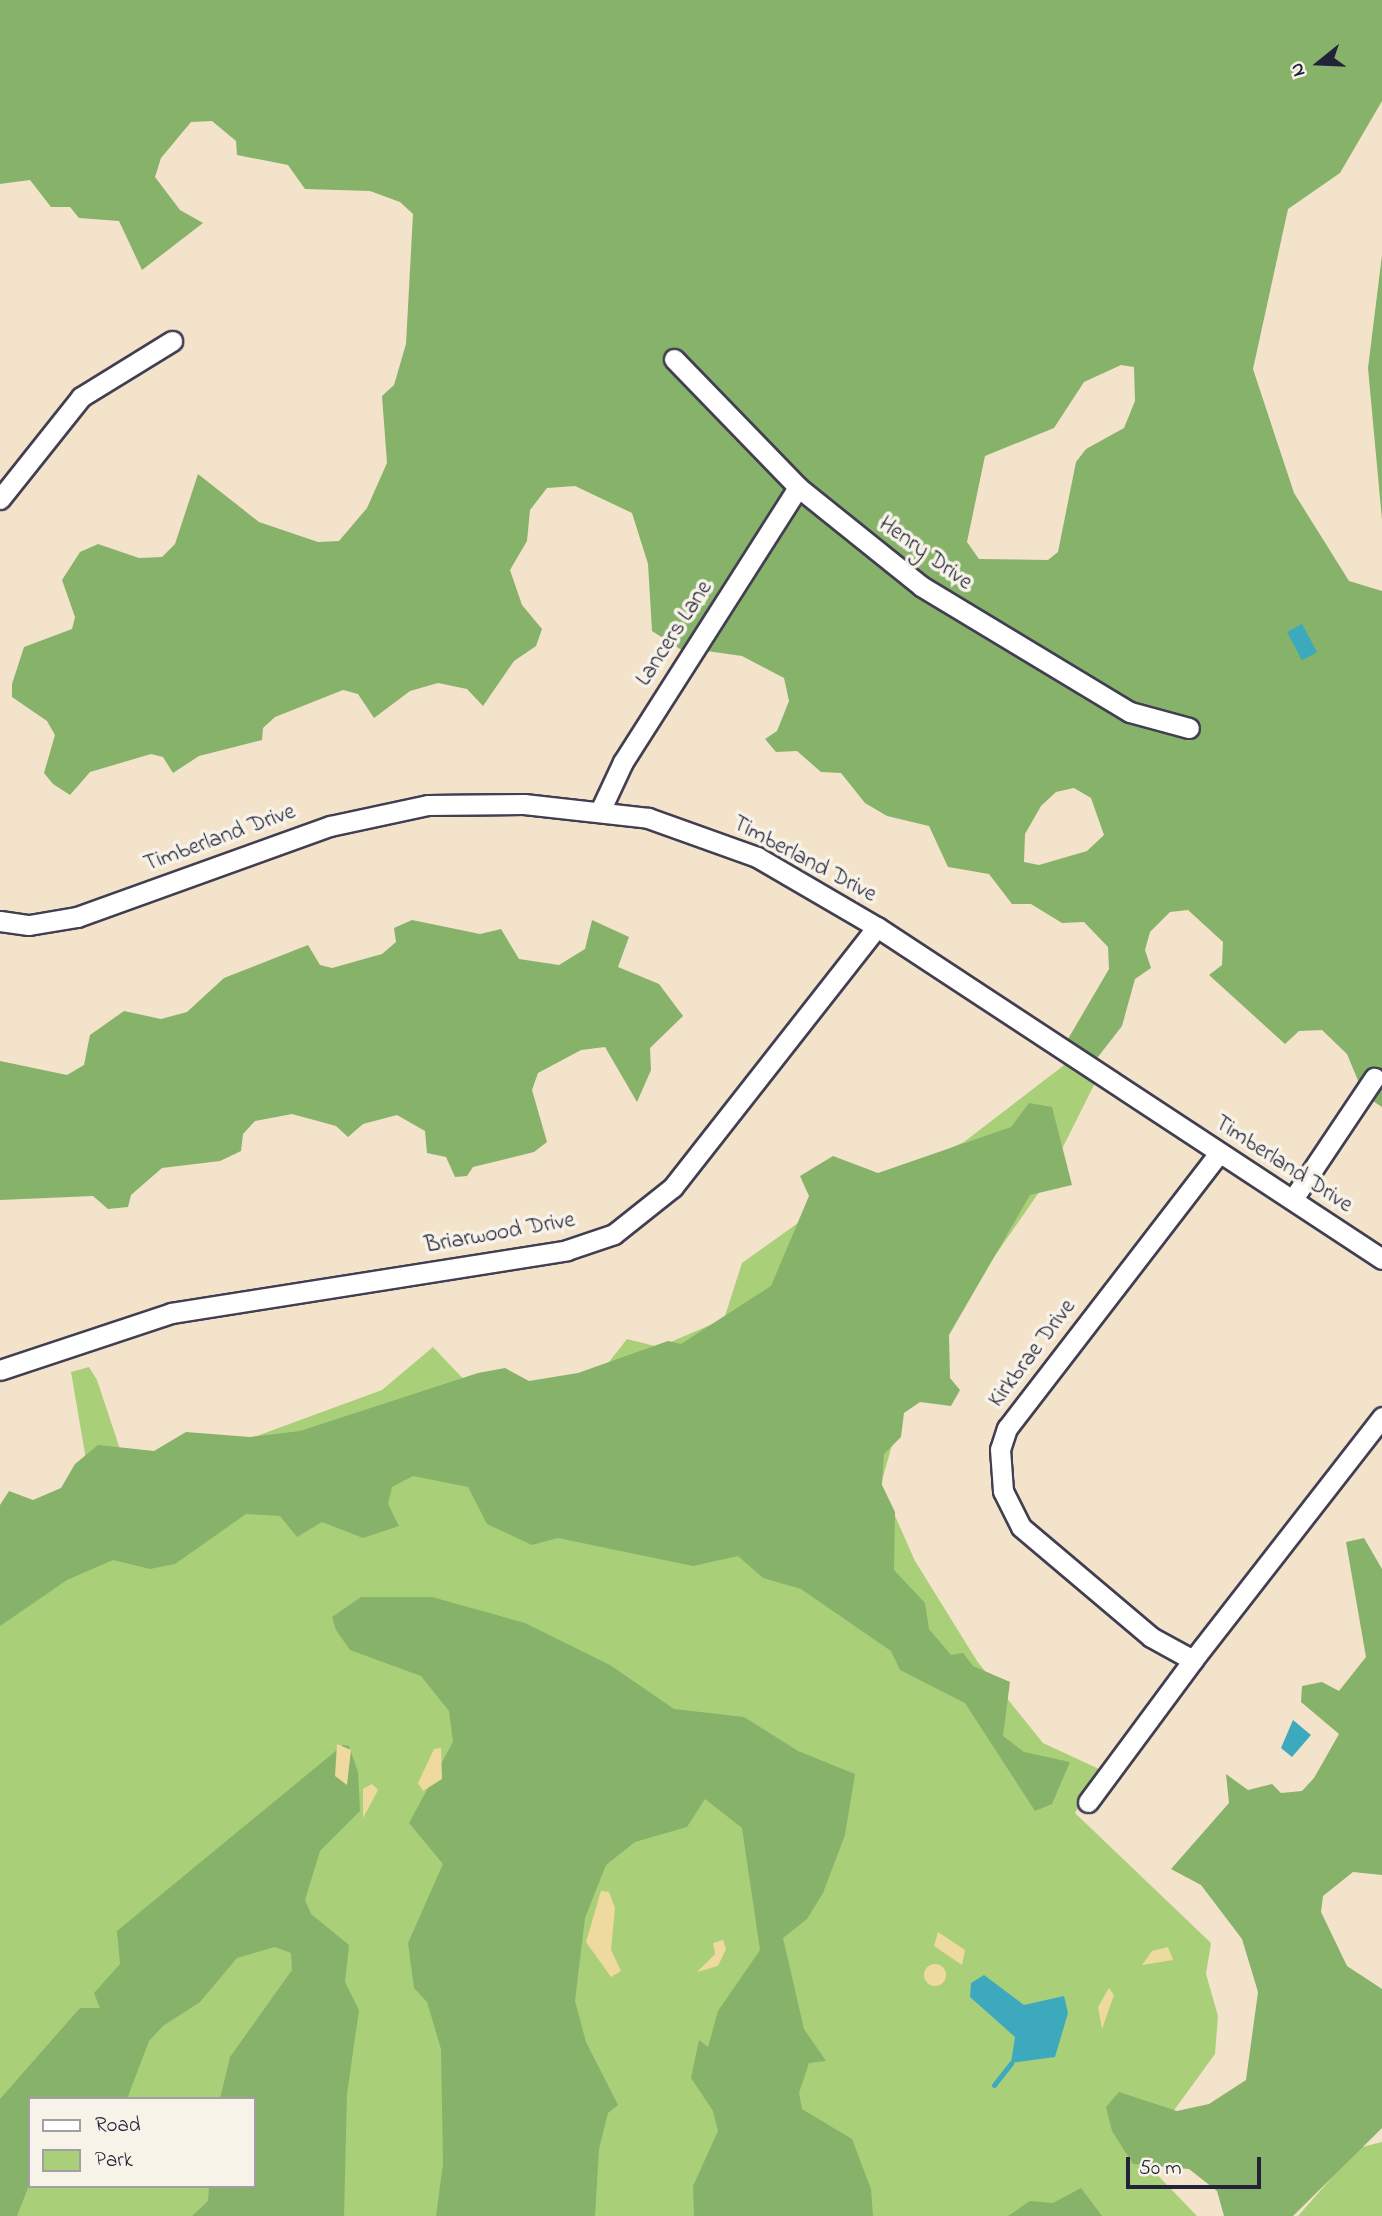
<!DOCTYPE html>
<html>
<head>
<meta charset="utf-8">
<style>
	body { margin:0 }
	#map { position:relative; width:1382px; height:2216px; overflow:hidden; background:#f3e3cb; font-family:"Indie Flower",sans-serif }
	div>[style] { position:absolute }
	.green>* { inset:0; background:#aacf79 }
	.forest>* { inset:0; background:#87b269 }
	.sand>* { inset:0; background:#eeda9e }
	.round { border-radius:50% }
	.water>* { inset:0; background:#3ca9bc; transform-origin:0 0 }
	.stream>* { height:5px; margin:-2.5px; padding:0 2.5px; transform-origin:2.5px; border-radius:2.5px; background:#3ca9bc }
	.roads { filter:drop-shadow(2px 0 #413f51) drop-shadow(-2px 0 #413f51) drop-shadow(0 2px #413f51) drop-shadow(0 -2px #413f51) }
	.minor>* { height:19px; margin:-9.5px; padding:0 9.5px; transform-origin:9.5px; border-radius:9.5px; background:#fff }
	span { translate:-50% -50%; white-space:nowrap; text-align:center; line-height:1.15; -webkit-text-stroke:7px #f7f3e8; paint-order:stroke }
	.street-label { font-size:23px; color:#22223b }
	.legend { position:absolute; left:28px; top:2097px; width:228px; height:91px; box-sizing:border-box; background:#f7f3e8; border:2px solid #a29fa3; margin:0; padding:9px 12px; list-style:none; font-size:21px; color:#22223b }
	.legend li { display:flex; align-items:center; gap:14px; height:35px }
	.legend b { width:35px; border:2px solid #a29fa3 }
	.north { position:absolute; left:1284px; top:28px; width:70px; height:70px; -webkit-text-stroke:5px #f7f3e8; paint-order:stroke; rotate:252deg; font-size:19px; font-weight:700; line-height:28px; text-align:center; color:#22223b }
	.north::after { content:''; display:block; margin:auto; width:24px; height:32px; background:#22223b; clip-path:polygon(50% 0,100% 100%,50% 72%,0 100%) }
	.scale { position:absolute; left:1126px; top:2157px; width:135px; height:32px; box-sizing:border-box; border:4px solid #22223b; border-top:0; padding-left:9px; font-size:21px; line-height:24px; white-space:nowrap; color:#22223b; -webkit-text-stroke:5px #f7f3e8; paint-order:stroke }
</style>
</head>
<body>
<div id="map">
	<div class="green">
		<div style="clip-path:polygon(evenodd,1076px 1056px,1100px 1073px,1044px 1185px,965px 1299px,904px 1403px,881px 1484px,915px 1561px,977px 1661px,1043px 1743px,1099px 1769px,1075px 1813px,1211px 1943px,1206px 1974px,1218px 2016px,1215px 2054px,1140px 2157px,1197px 2216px,0 2216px,0 1578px,89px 1477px,71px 1372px,89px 1367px,97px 1380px,125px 1464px,221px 1449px,382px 1390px,433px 1347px,470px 1386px,513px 1409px,605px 1367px,627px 1339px,659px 1347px,724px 1319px,742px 1263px,819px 1208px,964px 1142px,1076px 1056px,30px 2099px,254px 2099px,254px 2186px,30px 2186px,30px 2099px)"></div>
		<div style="clip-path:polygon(1382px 2142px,1382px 2216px,1298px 2216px,1358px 2148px)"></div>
	</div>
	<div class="forest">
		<div style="clip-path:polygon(evenodd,0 0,1382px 0,1382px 101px,1340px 173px,1288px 209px,1253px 369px,1294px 493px,1349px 581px,1382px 591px,1382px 1107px,1364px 1095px,1347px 1054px,1322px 1030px,1299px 1031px,1285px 1044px,1209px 975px,1222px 965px,1223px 942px,1188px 910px,1170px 912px,1150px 932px,1145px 950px,1151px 968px,1135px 979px,1122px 1026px,1094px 1062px,1065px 1044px,1109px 969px,1108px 947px,1084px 922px,1062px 923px,1031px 904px,1012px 904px,989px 874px,948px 867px,929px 826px,887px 816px,865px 803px,841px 773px,821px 772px,797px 751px,776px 752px,765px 739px,777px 731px,789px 701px,784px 678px,742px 656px,700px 650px,691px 656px,652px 631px,648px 564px,632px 513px,575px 486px,547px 488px,530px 510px,527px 541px,510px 570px,522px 605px,542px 629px,536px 646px,514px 661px,483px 706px,467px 689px,438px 683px,410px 691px,374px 718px,358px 694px,343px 690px,275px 717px,263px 728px,262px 740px,199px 756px,173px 773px,163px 757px,151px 754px,90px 772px,70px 795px,53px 784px,44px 773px,55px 735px,47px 721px,12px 697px,12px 684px,24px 647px,72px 629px,75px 617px,62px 580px,80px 552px,98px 544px,139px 558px,162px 557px,175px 544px,198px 474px,259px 522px,318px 542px,339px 541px,367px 508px,387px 463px,382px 396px,394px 385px,406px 344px,413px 214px,400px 202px,370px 191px,305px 189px,288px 165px,237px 155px,236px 141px,212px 121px,191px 122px,161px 158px,155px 177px,180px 210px,203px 223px,142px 270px,119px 221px,79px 218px,70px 207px,51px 207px,30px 180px,0 184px,0 0,1121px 365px,1134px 367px,1135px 401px,1124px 428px,1086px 449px,1076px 462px,1058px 552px,1048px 560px,979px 559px,967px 542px,985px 456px,1054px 428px,1084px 382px,1121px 365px,0 0,1074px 788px,1091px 798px,1104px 835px,1087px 851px,1039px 865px,1024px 862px,1025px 834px,1041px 806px,1056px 792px,1074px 788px)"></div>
		<div style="clip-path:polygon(1382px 255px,1382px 520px,1368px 368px)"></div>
		<div style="clip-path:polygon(412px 920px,480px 934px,501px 929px,519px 959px,559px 965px,585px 949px,592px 920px,629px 937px,618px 967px,659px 984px,683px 1016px,650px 1048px,651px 1070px,637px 1102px,605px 1047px,581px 1050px,538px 1073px,532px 1090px,547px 1142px,534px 1152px,473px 1167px,467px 1176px,455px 1177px,446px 1157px,427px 1153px,425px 1131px,397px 1115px,363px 1124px,348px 1137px,336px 1126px,292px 1114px,255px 1121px,243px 1134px,241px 1151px,220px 1161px,162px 1168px,131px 1195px,128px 1207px,108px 1209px,93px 1196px,0 1200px,0 1061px,67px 1075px,84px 1065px,90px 1035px,124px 1011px,161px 1019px,187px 1012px,224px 978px,308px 945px,320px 965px,332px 968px,382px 954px,396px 942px,394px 928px)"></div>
		<div style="clip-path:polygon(1029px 1103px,1052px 1107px,1072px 1185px,1030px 1195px,949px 1335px,950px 1378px,960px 1390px,951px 1406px,920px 1402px,904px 1413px,901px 1437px,884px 1454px,882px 1485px,895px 1512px,894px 1570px,925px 1603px,929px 1629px,951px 1655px,963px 1653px,973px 1666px,1010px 1682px,1003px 1736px,1024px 1752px,1070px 1762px,1052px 1804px,1035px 1811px,965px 1703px,900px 1670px,891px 1651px,801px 1589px,763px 1578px,738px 1556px,693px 1566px,558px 1538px,532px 1545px,487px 1524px,468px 1487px,413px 1476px,392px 1487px,388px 1504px,399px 1526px,363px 1538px,322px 1522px,297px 1537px,280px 1516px,246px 1514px,175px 1564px,150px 1569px,113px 1560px,67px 1580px,0 1626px,0 1505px,9px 1491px,33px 1500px,61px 1488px,75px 1464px,98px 1445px,154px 1451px,186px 1432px,250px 1437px,300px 1431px,478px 1373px,505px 1368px,529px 1381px,578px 1373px,668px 1341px,681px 1344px,771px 1286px,809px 1196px,800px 1176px,833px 1156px,878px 1173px,1011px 1127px)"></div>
		<div style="clip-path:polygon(1364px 1538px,1382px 1569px,1382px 1875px,1353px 1872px,1323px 1896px,1321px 1912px,1347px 1966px,1382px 1989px,1382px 2128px,1293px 2216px,1224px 2216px,1217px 2191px,1189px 2169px,1133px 2164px,1112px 2131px,1106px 2107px,1119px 2092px,1177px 2111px,1209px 2104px,1246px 2080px,1258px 1992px,1242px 1939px,1201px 1885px,1171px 1869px,1229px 1803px,1226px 1774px,1248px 1790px,1272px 1784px,1281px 1793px,1302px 1791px,1314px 1778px,1339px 1734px,1301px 1702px,1302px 1686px,1322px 1682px,1339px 1691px,1366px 1657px,1346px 1542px)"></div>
		<div style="clip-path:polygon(361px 1597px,432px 1597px,525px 1623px,610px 1665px,674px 1709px,744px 1717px,798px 1751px,855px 1774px,845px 1835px,823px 1893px,807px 1919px,783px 1938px,804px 2029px,826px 2061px,809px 2063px,799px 2093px,802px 2109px,852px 2139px,871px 2189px,873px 2216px,694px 2216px,693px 2186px,718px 2131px,713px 2111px,691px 2078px,699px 2040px,708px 2047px,718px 2011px,760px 1950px,742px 1828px,705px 1799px,687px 1827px,635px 1842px,606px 1865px,585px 1918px,575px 2001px,586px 2042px,618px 2105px,608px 2113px,599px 2149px,595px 2216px,436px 2216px,443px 2164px,441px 2049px,427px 2002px,414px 1988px,408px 1943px,443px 1864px,409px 1823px,453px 1742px,449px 1711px,421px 1676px,350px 1650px,336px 1630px,332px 1617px)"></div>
		<div style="clip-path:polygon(343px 1745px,349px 1746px,358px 1772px,360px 1811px,320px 1851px,305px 1900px,311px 1914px,349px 1945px,345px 1982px,359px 2010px,347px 2094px,344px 2216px,192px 2216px,208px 2201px,209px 2186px,254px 2186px,254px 2099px,220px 2099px,230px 2057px,292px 1970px,291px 1953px,275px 1947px,237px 1958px,200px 2002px,163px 2026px,149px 2041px,127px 2099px,30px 2099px,30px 2183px,17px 2216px,0 2216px,0 2099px,80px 2008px,100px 2008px,94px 1993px,120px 1964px,117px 1931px)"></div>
		<div style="clip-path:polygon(1081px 2188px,1102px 2216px,1008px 2216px,1030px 2201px,1053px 2203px)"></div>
	</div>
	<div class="sand">
		<div style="clip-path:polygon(337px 1744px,351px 1750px,347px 1785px,335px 1776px)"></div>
		<div style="clip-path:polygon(441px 1748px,442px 1779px,423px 1791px,418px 1783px,434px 1749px)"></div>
		<div style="clip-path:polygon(372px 1784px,378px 1790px,363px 1818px,363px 1789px)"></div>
		<div style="clip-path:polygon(601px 1891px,609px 1892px,615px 1908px,611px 1950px,621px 1971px,611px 1977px,586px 1942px)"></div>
		<div style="clip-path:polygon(938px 1932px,965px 1950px,962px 1965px,934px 1946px)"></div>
		<div style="clip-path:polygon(723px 1940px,726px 1949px,718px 1966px,697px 1972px,715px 1954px,713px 1943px)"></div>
		<div style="clip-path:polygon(1168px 1947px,1173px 1960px,1142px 1965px,1152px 1951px)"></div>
		<div class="round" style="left:924px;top:1964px;width:22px;height:22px"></div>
		<div style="clip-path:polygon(1109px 1988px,1114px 1995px,1102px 2029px,1098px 2007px)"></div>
	</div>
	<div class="water">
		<div style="left:1302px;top:624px;width:32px;height:17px;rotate:62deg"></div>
		<div style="clip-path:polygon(1293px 1720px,1311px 1735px,1292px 1757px,1281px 1748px)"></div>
		<div style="clip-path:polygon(984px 1975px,1024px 2005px,1064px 1996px,1068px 2013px,1055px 2057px,1011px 2063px,1015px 2037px,970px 1997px,971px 1983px)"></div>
	</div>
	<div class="stream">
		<div style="left:994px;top:2085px;width:28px;rotate:-52deg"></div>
	</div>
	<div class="roads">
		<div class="minor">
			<div style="left:674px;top:359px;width:178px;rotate:45.9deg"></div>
			<div style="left:798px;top:487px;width:158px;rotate:38.8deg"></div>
			<div style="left:921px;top:586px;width:244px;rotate:31.1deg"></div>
			<div style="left:1130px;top:712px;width:61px;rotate:15.2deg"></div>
			<div style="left:0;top:499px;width:130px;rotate:-51.5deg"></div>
			<div style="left:81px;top:397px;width:107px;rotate:-31.6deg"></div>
			<div style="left:600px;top:811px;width:54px;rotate:-64.9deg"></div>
			<div style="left:623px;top:762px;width:326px;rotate:-57.5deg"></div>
			<div style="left:0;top:921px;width:29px;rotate:8deg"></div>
			<div style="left:29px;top:925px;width:49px;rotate:-9.5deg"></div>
			<div style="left:77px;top:917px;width:269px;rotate:-19.8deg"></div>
			<div style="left:330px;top:826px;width:100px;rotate:-12.1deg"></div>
			<div style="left:428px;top:805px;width:96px;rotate:-0.6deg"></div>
			<div style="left:524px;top:804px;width:125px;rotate:6.4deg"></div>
			<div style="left:648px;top:818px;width:116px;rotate:19.7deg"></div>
			<div style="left:757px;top:857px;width:139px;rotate:30.3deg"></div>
			<div style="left:877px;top:927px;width:604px;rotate:33.32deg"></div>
			<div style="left:1219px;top:1153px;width:347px;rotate:127.6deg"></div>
			<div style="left:1007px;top:1428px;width:22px;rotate:108deg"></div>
			<div style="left:1000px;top:1449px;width:42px;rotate:85.9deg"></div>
			<div style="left:1003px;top:1491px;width:40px;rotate:63.4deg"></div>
			<div style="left:1021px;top:1527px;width:170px;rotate:40.2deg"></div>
			<div style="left:1151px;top:1637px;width:48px;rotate:28.7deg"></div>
			<div style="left:1193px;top:1660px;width:308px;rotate:-52.1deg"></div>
			<div style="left:1293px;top:1199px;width:146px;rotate:-56.2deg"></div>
			<div style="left:0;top:1370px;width:180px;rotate:-18.4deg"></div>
			<div style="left:171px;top:1313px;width:401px;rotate:-9deg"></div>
			<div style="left:567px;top:1250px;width:50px;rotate:-18.8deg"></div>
			<div style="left:614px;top:1234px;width:75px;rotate:-38.5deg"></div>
			<div style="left:673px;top:1187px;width:330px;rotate:-51.9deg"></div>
			<div style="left:1088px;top:1802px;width:177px;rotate:-53.5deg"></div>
		</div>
	</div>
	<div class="street-label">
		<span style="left:925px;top:554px;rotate:36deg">Henry Drive</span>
		<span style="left:675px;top:634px;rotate:-57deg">Lancers Lane</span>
		<span style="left:220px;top:839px;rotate:-20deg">Timberland Drive</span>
		<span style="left:804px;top:860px;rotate:28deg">Timberland Drive</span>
		<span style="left:1283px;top:1165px;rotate:33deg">Timberland Drive</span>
		<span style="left:500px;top:1234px;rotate:-10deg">Briarwood Drive</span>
		<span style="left:1033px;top:1354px;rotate:-53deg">Kirkbrae Drive</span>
	</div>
	<ul class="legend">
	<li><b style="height:9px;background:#fff"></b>Road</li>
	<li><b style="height:19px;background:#aacf79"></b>Park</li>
	</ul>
	<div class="north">N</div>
	<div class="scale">50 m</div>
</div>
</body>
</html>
